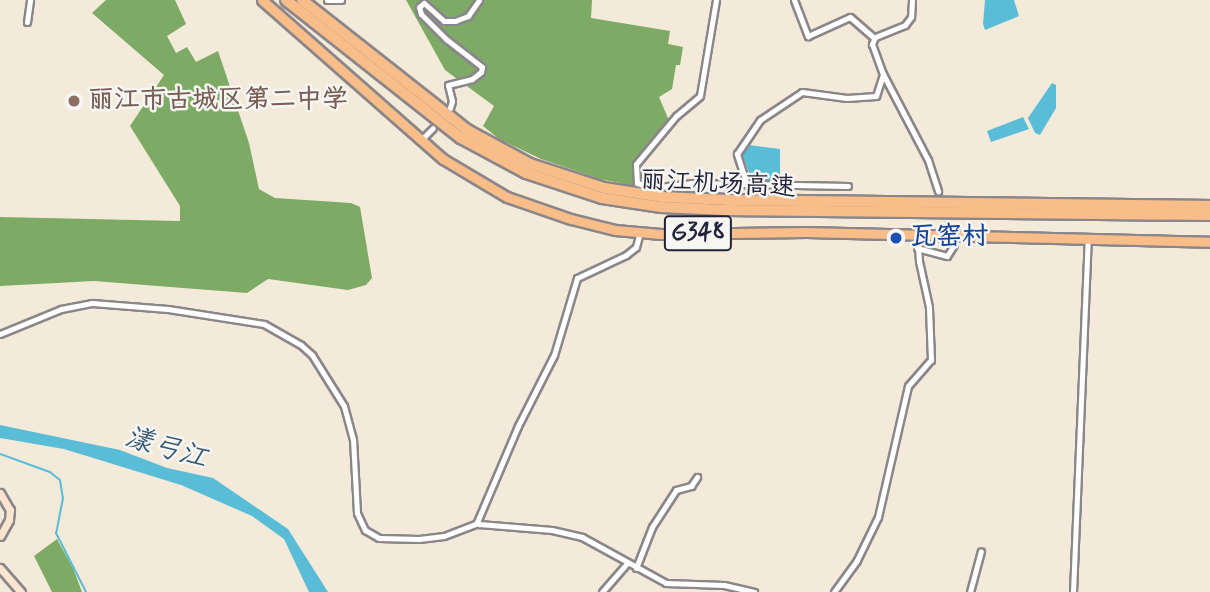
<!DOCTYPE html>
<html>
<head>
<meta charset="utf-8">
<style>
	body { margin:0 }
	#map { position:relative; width:1210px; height:592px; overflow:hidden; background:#f3ead9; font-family:Mynerve,"LXGW WenKai TC",sans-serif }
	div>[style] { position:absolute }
	.forest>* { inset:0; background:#7daa64 }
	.water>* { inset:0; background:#59bdd7 }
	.stream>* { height:2px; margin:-1px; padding:0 1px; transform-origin:1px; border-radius:1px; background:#59bdd7 }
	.minor-tunnel>* { height:5px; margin-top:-2.5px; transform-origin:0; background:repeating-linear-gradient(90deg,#c9c2b9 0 5px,transparent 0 7.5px) }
	.roads { filter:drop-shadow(2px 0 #8a868a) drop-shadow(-2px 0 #8a868a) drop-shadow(0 2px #8a868a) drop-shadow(0 -2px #8a868a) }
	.minor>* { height:5px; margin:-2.5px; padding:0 2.5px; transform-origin:2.5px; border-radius:2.5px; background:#fff }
	.secondary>* { height:7px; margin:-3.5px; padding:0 3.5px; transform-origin:3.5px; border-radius:3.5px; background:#fce5cf }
	.trunk>* { height:9px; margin:-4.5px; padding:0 4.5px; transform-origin:4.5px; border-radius:4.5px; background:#f8bd88 }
	.motorway>* { height:10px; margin:-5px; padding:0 5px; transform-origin:5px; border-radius:5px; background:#f8bd88 }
	.dots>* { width:19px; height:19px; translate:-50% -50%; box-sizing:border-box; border:4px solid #f6f6f2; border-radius:50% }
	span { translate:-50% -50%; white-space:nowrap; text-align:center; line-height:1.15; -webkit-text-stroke:5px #f6f6f2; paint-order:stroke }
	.shield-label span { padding:2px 5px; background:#f6f6f2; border:2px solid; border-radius:5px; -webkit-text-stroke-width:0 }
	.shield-label { font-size:24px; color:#22223b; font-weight:700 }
	.education-label { font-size:26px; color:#785e54; font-weight:700 }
	.left { translate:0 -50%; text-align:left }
	.street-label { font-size:26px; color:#22223b }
	.transit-label { font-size:26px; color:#164399; font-weight:700 }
	.water-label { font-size:28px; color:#355872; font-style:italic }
</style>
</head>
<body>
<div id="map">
	<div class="forest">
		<div style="clip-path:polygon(106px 0,175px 0,186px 24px,167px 36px,176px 53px,187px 47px,196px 62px,218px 51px,249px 143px,259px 189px,275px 198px,351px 203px,360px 207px,372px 278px,366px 285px,348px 290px,268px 279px,247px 293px,94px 281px,0 286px,0 217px,180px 221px,180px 206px,130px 126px,164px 75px,92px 13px)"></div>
		<div style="clip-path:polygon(406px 0,592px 0,591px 18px,670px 31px,668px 44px,683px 47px,680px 65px,676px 65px,672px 89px,659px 97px,670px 123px,635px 161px,632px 168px,635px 186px,600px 179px,541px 159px,499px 139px,483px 126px,494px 106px,445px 70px)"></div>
		<div style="clip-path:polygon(57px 539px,73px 568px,82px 592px,52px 592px,34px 556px)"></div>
	</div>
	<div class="water">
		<div style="clip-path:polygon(985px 0,1014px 0,1019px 16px,985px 30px,983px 24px)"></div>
		<div style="clip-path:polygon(1052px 83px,1056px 85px,1056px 108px,1040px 135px,1035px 133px,1028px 118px)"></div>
		<div style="clip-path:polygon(1023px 117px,1029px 129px,991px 142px,987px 131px)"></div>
		<div style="clip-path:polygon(749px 145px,780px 149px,780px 180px,752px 180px,742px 154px)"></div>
		<div style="clip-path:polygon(0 425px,120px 450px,167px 468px,213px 478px,288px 529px,328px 592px,309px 592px,284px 539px,252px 516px,181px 485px,64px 449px,0 438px)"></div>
	</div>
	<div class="stream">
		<div style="left:0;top:454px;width:53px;rotate:19.8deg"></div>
		<div style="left:50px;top:472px;width:13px;rotate:39deg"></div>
		<div style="left:60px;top:480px;width:18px;rotate:81deg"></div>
		<div style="left:63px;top:498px;width:36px;rotate:101deg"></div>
		<div style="left:56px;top:533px;width:66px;rotate:63deg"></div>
	</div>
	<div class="minor-tunnel">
		<div style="left:282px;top:8px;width:11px;rotate:-49deg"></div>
		<div style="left:938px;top:191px;width:56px;rotate:73.5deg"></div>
	</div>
	<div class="roads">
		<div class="minor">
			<div style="left:327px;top:0;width:14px"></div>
			<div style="left:716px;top:0;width:97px;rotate:99.5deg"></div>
			<div style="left:700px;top:96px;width:31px;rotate:140deg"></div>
			<div style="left:676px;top:116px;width:62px;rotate:129.8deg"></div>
			<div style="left:636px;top:164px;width:19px;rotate:87deg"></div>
			<div style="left:637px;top:183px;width:16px;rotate:18deg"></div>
			<div style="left:652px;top:188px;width:39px;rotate:-7deg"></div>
			<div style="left:691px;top:183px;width:157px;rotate:1.1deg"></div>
			<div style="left:794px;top:0;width:39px;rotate:69deg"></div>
			<div style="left:808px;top:36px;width:46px;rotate:-24.3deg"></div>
			<div style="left:850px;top:17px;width:32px;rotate:41deg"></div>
			<div style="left:912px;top:0;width:17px;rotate:93deg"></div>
			<div style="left:911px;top:17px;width:10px;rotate:127deg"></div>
			<div style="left:905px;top:25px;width:32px;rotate:158deg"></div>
			<div style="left:875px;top:37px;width:8px;rotate:113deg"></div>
			<div style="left:872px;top:44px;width:32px;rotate:70deg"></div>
			<div style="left:883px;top:74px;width:97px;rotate:62.4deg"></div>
			<div style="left:928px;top:160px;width:33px;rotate:72deg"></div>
			<div style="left:27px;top:22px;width:22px;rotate:-82deg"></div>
			<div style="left:450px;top:108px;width:7px;rotate:-74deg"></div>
			<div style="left:452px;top:101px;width:16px;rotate:-104deg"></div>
			<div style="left:448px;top:85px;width:25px;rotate:-14deg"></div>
			<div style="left:472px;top:79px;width:11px;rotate:-38deg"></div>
			<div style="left:481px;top:72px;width:5px;rotate:-79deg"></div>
			<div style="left:482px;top:67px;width:46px;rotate:-142.1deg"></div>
			<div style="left:446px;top:39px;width:35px;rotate:-135deg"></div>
			<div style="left:421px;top:14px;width:7px;rotate:-106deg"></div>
			<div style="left:419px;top:7px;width:6px;rotate:-39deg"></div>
			<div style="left:424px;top:3px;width:27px;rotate:42deg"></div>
			<div style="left:444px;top:21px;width:11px"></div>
			<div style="left:455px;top:21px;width:14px;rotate:-21deg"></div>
			<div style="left:468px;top:16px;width:19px;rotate:-55deg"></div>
			<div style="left:420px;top:141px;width:18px;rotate:-45deg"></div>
			<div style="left:747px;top:185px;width:33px;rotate:-108deg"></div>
			<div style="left:737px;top:154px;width:41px;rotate:-55.9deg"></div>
			<div style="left:760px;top:120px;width:50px;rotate:-33.7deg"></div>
			<div style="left:802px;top:92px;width:45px;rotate:7.6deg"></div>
			<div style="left:847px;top:98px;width:29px;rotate:-4deg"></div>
			<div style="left:876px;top:96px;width:23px;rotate:-72deg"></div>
			<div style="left:640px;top:232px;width:16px;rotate:105deg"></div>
			<div style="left:636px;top:247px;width:13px;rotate:141deg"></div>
			<div style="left:626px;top:255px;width:54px;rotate:154.9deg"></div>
			<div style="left:577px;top:278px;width:80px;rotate:106.6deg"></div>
			<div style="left:554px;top:355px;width:80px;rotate:116.9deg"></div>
			<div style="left:518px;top:426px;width:104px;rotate:113.1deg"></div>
			<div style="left:477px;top:522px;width:3px;rotate:45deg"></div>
			<div style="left:479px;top:524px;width:73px;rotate:4.7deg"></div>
			<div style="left:552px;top:530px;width:31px;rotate:13deg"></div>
			<div style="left:582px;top:537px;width:96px;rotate:28.7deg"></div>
			<div style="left:666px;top:583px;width:58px;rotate:2deg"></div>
			<div style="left:724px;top:585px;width:31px;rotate:13deg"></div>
			<div style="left:917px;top:248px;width:31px;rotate:15deg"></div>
			<div style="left:947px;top:256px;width:13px;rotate:-58deg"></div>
			<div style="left:0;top:334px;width:66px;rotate:-22.3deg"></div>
			<div style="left:61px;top:309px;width:32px;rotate:-11deg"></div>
			<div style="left:92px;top:303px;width:76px;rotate:4.5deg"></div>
			<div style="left:168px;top:309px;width:97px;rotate:8.9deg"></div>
			<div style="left:264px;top:324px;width:43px;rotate:29.6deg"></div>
			<div style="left:301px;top:345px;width:15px;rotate:42deg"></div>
			<div style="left:312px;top:355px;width:60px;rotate:57.9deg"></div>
			<div style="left:344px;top:406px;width:34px;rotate:75deg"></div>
			<div style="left:353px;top:439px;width:74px;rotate:86.9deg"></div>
			<div style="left:357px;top:513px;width:19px;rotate:65deg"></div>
			<div style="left:365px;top:530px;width:16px;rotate:30deg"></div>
			<div style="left:379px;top:538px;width:40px;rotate:1.4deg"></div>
			<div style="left:419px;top:539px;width:25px;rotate:-7deg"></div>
			<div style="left:444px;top:536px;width:36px;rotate:-21deg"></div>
			<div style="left:636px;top:568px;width:44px;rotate:-68.7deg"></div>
			<div style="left:652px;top:527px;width:44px;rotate:-57deg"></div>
			<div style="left:676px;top:490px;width:16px;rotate:-15deg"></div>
			<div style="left:691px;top:486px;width:11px;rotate:-56deg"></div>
			<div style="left:602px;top:592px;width:38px;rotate:-49deg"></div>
			<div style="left:834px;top:592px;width:39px;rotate:-54deg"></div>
			<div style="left:857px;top:560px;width:48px;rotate:-64deg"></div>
			<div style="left:878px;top:517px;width:134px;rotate:-77.1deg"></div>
			<div style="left:908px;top:386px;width:35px;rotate:-49deg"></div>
			<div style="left:931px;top:360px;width:53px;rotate:-92.2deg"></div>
			<div style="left:929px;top:307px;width:47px;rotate:-102.3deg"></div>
			<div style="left:919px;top:261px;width:26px;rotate:-94deg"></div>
			<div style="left:970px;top:592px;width:42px;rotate:-75deg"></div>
			<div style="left:1073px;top:592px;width:351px;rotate:-87.6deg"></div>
		</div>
		<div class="secondary">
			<div style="left:0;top:493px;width:20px;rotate:60deg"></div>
			<div style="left:10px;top:510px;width:10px;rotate:96deg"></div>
			<div style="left:9px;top:520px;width:18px;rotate:119deg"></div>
			<div style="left:0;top:568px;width:32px;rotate:49deg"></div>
		</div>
		<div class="trunk">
			<div style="left:262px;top:0;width:241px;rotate:41.3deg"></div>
			<div style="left:443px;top:159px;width:74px;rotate:30.7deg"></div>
			<div style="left:507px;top:197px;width:68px;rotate:19deg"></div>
			<div style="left:571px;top:219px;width:45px;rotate:14deg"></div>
			<div style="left:615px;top:230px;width:46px;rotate:5deg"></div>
			<div style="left:661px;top:234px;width:145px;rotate:-0.8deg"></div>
			<div style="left:806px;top:232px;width:404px;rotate:1.4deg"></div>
		</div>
		<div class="motorway">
			<div style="left:286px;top:0;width:223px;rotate:38.3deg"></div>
			<div style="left:461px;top:138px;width:74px;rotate:28.3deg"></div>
			<div style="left:526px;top:173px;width:80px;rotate:18.2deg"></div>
			<div style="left:602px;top:198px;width:60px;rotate:8.7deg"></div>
			<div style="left:661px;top:207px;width:64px;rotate:2.7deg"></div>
			<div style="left:725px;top:210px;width:485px;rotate:0.6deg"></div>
			<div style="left:302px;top:0;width:210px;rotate:38.2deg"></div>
			<div style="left:467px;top:130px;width:72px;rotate:28.4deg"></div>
			<div style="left:530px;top:164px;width:78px;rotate:18deg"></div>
			<div style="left:604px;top:188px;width:59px;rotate:8.8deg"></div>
			<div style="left:662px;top:197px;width:66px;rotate:2.6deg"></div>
			<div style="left:728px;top:200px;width:482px;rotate:0.7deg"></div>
		</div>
	</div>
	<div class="dots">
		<div style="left:74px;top:101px;background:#8d6e63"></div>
		<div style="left:896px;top:238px;background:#1a4fb4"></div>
	</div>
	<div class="shield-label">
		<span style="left:698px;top:233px">G348</span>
	</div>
	<div class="education-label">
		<span class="left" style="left:88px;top:101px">丽江市古城区第二中学</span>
	</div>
	<div class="street-label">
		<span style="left:718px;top:185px;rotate:3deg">丽江机场高速</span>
	</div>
	<div class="transit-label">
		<span class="left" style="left:910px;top:238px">瓦窑村</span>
	</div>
	<div class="water-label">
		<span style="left:166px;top:449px;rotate:16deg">漾弓江</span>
	</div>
</div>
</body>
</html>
